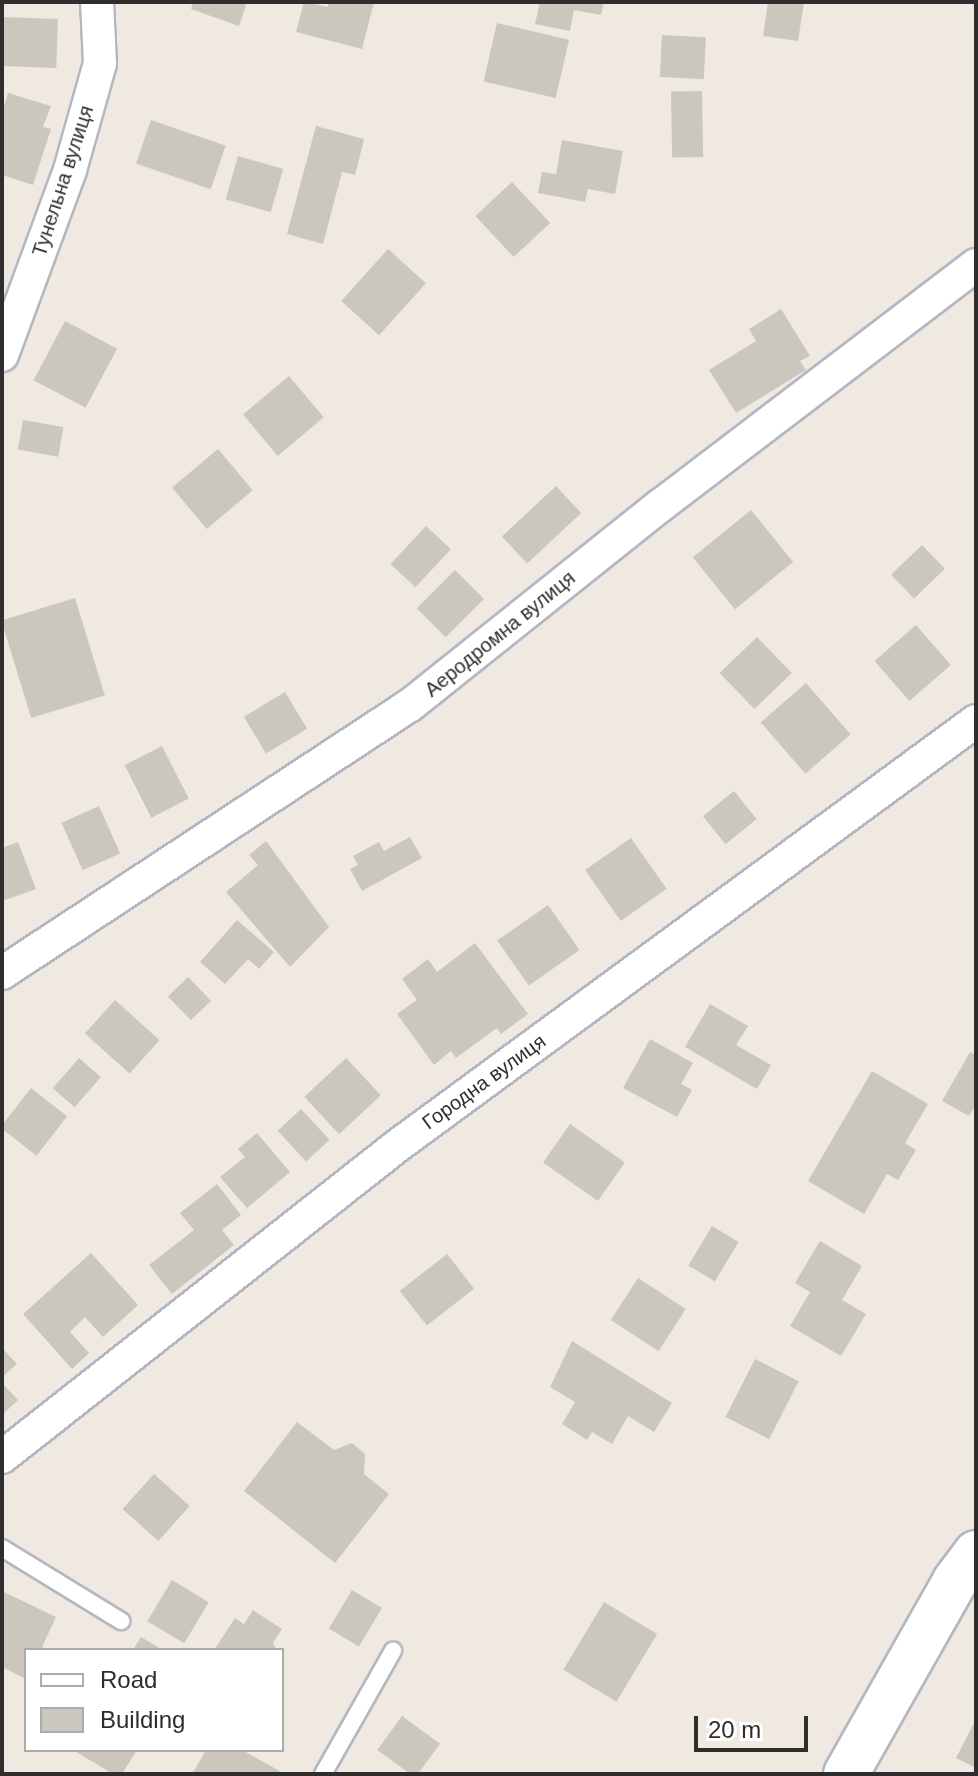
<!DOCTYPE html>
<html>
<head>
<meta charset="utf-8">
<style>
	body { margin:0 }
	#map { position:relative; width:978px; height:1776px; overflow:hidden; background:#efe9e1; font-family:Arial,sans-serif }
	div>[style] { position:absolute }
	.building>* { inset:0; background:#cbc7bf; transform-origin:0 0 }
	.roads { filter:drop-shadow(2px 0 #b4b7c1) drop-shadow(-2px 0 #b4b7c1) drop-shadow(0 2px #b4b7c1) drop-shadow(0 -2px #b4b7c1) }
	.lane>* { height:16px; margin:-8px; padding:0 8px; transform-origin:8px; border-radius:8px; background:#fff }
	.street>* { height:32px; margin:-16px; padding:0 16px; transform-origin:16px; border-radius:16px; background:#fff }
	.secondary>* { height:44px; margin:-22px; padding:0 22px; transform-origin:22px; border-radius:22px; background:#fff }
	span { translate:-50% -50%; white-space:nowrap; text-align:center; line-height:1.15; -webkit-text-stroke:7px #fff; paint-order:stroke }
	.street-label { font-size:20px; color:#2e2e2e }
	.frame { position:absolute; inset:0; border:4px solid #2e2e2e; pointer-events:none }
	.legend { position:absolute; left:24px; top:1648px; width:260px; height:104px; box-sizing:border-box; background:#fff; border:2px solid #ababab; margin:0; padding:10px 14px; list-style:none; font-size:24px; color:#2e2e2e }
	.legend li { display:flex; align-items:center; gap:16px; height:40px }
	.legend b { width:40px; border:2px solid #ababab }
	.scale { position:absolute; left:694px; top:1716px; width:114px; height:36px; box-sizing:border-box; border:4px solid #2e2e2e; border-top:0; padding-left:10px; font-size:24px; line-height:28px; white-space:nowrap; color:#2e2e2e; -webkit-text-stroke:6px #fff; paint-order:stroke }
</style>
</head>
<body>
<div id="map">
	<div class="building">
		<div style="clip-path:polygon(193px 2px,247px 2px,239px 26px,191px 9px)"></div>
		<div style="clip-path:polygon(304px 2px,328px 7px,329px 2px,374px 2px,362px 49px,296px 32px)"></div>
		<div style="clip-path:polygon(540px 2px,604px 2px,601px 15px,574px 10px,570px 31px,535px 24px)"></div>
		<div style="clip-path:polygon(768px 2px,804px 2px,798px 41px,763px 36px)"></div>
		<div style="left:2px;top:17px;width:56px;height:49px;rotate:2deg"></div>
		<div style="left:497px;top:23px;width:74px;height:60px;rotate:13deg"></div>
		<div style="left:662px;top:35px;width:44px;height:42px;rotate:3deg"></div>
		<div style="left:702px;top:91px;width:66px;height:31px;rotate:89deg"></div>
		<div style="clip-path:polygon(8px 93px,51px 106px,43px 127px,51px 129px,33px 185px,2px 175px,2px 113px)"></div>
		<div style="left:151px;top:120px;width:79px;height:46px;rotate:19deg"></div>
		<div style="clip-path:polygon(316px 126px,364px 139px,355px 175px,342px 172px,323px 244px,287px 234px)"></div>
		<div style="clip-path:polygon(562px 140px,623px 151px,615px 194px,588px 189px,585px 202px,538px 193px,542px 172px,556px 174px)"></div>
		<div style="left:238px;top:156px;width:47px;height:45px;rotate:16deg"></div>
		<div style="left:512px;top:182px;width:56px;height:50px;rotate:47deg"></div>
		<div style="left:388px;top:249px;width:51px;height:70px;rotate:42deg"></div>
		<div style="clip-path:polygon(781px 309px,810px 356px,800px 361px,806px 370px,736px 413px,709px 370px,756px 341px,749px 329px)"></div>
		<div style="left:65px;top:321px;width:59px;height:67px;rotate:28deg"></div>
		<div style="left:289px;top:376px;width:54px;height:60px;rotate:50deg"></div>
		<div style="left:23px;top:420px;width:41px;height:30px;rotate:10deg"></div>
		<div style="left:218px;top:449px;width:54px;height:60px;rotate:50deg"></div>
		<div style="left:556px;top:486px;width:37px;height:74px;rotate:47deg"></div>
		<div style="left:751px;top:510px;width:67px;height:75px;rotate:51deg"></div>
		<div style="left:426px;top:526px;width:34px;height:52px;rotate:43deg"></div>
		<div style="left:922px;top:545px;width:33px;height:43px;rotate:46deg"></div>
		<div style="left:455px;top:570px;width:41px;height:54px;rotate:45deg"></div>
		<div style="left:75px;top:598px;width:102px;height:77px;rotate:73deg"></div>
		<div style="left:916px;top:625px;width:53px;height:55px;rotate:49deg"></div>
		<div style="left:757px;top:637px;width:50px;height:52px;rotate:46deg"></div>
		<div style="left:806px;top:683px;width:68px;height:60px;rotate:49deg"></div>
		<div style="left:285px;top:692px;width:43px;height:48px;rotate:59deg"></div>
		<div style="left:162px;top:746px;width:59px;height:42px;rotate:63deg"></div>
		<div style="left:734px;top:791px;width:36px;height:40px;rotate:51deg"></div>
		<div style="left:99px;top:806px;width:52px;height:41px;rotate:66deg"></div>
		<div style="clip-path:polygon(410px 837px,422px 858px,362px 891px,350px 869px,358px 865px,353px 856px,379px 842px,384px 851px)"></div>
		<div style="left:631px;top:838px;width:62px;height:56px;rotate:55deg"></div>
		<div style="clip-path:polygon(266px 841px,329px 927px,290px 967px,226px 892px,258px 865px,249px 855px)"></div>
		<div style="clip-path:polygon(18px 842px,36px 889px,2px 901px,2px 848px)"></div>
		<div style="left:548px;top:905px;width:55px;height:62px;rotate:55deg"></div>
		<div style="clip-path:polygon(237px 920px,274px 952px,259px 969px,248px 959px,225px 984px,200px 962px)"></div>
		<div style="clip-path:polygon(475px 943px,528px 1014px,501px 1034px,497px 1028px,456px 1058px,451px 1051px,434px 1065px,397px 1014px,417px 1000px,402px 979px,428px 959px,437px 972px)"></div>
		<div style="left:188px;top:977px;width:33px;height:28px;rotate:46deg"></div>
		<div style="left:115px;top:1000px;width:60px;height:45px;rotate:42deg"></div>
		<div style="clip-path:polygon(710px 1004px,748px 1026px,736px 1045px,771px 1065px,757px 1089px,685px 1047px)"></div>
		<div style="clip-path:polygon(650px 1039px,693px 1063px,681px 1084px,692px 1090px,677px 1117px,623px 1088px)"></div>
		<div style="clip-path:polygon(970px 1052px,976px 1055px,976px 1105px,969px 1116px,942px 1101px)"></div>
		<div style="left:79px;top:1058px;width:29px;height:40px;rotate:41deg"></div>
		<div style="left:346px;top:1058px;width:51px;height:57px;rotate:47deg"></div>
		<div style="clip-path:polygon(872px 1071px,928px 1104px,905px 1143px,916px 1150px,898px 1180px,887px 1174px,864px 1214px,808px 1181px)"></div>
		<div style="left:31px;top:1088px;width:46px;height:50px;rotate:38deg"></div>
		<div style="left:301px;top:1109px;width:42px;height:32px;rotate:47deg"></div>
		<div style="left:570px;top:1124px;width:67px;height:47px;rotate:35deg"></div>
		<div style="clip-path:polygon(257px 1133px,290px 1172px,247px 1208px,220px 1177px,245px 1157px,238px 1149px)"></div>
		<div style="clip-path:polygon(217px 1184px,241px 1215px,222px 1230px,234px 1245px,172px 1294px,149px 1265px,194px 1230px,180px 1213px)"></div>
		<div style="left:712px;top:1226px;width:31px;height:46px;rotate:31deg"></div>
		<div style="clip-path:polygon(820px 1241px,862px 1266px,842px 1300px,866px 1314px,841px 1356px,790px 1326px,810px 1292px,795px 1283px)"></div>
		<div style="clip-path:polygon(91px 1253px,138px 1305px,103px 1337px,85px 1317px,70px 1332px,89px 1353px,72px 1369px,23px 1314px)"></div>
		<div style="left:447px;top:1254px;width:44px;height:60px;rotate:52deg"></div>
		<div style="left:638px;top:1278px;width:57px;height:50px;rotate:33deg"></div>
		<div style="clip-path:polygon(572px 1341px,672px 1403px,654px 1432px,628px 1416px,612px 1444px,592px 1432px,587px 1440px,562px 1424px,575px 1402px,550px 1387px)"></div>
		<div style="clip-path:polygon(2px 1348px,17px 1364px,2px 1377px)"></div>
		<div style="left:755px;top:1359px;width:49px;height:65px;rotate:27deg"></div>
		<div style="clip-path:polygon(2px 1383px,18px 1400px,2px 1415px)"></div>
		<div style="clip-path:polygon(297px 1422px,334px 1450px,352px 1443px,365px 1454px,364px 1474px,389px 1494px,335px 1563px,244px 1491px)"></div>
		<div style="left:154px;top:1474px;width:48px;height:47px;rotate:42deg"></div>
		<div style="left:172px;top:1580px;width:43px;height:48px;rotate:31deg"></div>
		<div style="left:352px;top:1590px;width:35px;height:45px;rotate:31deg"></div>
		<div style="clip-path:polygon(2px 1591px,56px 1617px,42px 1647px,48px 1650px,26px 1650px,26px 1679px,2px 1667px)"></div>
		<div style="left:604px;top:1602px;width:62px;height:79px;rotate:31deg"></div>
		<div style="clip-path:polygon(253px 1610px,282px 1629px,273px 1643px,277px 1650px,214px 1650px,235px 1618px,244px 1624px)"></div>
		<div style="clip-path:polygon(141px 1637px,163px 1650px,133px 1650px)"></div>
		<div style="left:402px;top:1716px;width:47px;height:42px;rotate:36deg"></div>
		<div style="clip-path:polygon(976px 1719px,976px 1768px,956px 1758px)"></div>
		<div style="clip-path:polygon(73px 1750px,137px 1750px,122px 1774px,113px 1774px)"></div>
		<div style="clip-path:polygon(206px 1750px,242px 1750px,285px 1774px,192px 1774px)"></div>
	</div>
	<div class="roads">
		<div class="lane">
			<div style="left:2px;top:1548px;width:140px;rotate:31.5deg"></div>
			<div style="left:323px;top:1774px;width:142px;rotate:-60.4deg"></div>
		</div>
		<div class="street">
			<div style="left:2px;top:355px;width:197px;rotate:-69.8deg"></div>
			<div style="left:70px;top:170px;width:111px;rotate:-74.3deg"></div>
			<div style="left:100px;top:63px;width:61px;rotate:-92.8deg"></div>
			<div style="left:2px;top:973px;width:487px;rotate:-33.3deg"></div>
			<div style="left:409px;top:706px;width:322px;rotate:-38.6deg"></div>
			<div style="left:661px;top:505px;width:396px;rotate:-37.3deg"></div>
			<div style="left:2px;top:1457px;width:503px;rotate:-38.21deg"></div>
			<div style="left:397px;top:1146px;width:718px;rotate:-36.28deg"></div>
		</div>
		<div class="secondary">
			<div style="left:846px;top:1774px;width:222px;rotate:-60.5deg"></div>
			<div style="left:955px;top:1581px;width:35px;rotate:-53deg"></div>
		</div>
	</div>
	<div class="street-label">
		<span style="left:63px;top:181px;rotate:-72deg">Тунельна вулиця</span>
		<span style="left:500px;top:634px;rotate:-39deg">Аеродромна вулиця</span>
		<span style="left:484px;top:1082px;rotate:-36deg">Городна вулиця</span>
	</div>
	<div class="frame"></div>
	<ul class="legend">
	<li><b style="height:10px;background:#fff"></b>Road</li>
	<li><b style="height:22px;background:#cbc7bf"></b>Building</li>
	</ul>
	<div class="scale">20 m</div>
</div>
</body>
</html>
